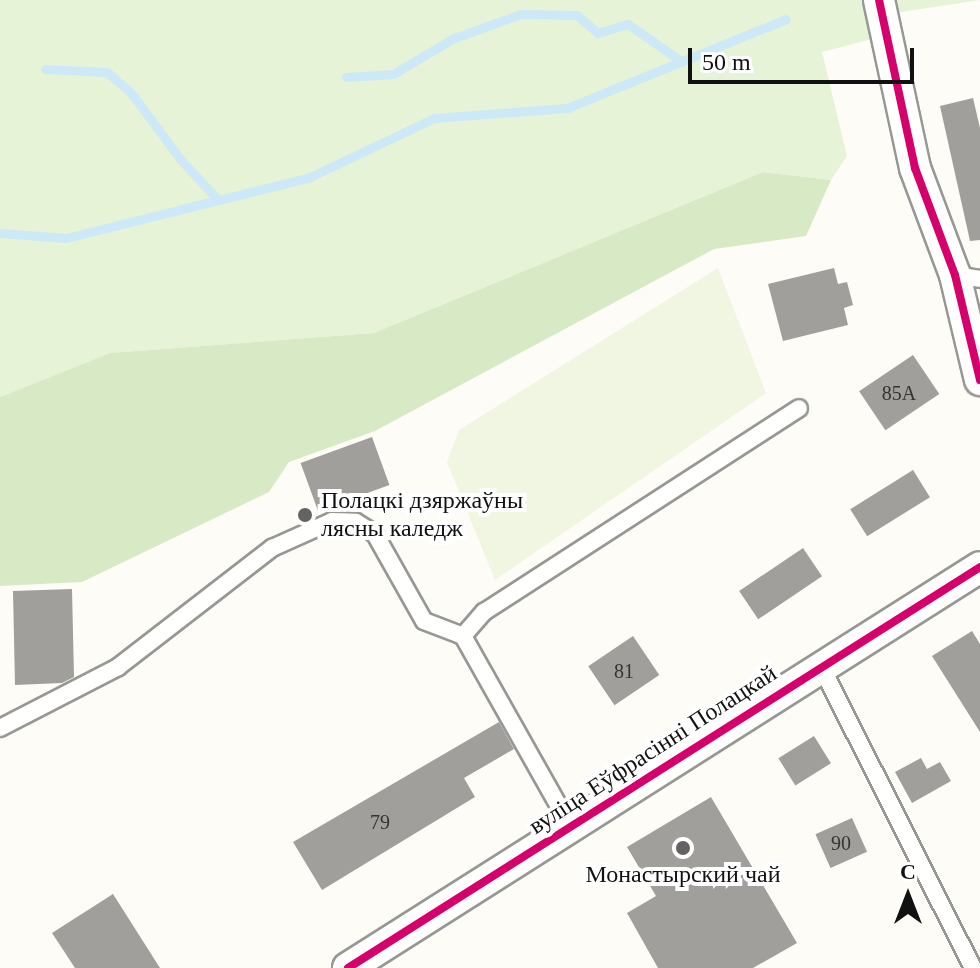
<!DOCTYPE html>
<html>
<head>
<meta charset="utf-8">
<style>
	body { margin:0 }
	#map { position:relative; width:980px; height:968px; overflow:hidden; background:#fdfcf7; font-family:"Times New Roman",serif }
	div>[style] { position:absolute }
	.green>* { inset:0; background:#e7f3d7 }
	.forest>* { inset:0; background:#d8eac5 }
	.pitch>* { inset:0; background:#f0f6e1 }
	.stream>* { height:9px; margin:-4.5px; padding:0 4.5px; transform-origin:4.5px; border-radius:4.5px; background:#cde8f7 }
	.building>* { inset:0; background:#a19f9c; transform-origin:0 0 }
	.roads { filter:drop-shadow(2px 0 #979795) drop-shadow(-2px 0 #979795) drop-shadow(0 2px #979795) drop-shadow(0 -2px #979795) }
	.lane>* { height:16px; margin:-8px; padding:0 8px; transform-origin:8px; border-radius:8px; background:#fffffe }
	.street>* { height:30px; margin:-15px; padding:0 15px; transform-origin:15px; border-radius:15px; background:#fffffe }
	.cycleway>* { height:8px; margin:-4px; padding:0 4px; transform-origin:4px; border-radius:4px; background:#d6006c }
	.dots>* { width:22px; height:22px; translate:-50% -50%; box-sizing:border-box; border:4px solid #fff; border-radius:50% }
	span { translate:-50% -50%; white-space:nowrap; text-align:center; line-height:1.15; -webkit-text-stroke:8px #fff; paint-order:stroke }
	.number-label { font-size:20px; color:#353434 }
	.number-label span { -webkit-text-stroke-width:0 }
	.poi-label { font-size:24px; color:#111 }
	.left { translate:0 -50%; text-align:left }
	.street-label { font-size:24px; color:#111 }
	.north { position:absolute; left:868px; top:856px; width:80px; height:80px; -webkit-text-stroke:6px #fff; paint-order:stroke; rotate:0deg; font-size:22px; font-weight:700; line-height:32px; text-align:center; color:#111 }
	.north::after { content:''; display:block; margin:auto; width:28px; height:36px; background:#111; clip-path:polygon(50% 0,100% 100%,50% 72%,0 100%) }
	.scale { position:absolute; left:688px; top:48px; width:226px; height:36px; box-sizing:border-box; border:4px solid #111; border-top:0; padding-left:10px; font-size:24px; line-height:28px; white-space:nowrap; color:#111; -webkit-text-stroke:6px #fff; paint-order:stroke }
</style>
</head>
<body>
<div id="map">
	<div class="green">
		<div style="clip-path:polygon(0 0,980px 0,875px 16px,880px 37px,822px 52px,847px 156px,831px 180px,763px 172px,374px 333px,110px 353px,0 397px)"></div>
	</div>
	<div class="forest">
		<div style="clip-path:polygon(763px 172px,831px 180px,806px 236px,714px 249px,375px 431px,289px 462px,269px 492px,82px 582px,0 586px,0 397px,110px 353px,374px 333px)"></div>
	</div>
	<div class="pitch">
		<div style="clip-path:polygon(718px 268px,766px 393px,495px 580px,447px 462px,459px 430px)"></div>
	</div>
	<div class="stream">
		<div style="left:45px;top:69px;width:62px;rotate:2.8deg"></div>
		<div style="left:107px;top:72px;width:33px;rotate:41deg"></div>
		<div style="left:132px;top:94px;width:82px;rotate:53.4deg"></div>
		<div style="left:181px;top:160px;width:54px;rotate:47.2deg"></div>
		<div style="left:346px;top:77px;width:47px;rotate:-3.7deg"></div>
		<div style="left:393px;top:74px;width:71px;rotate:-30.5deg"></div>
		<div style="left:454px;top:38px;width:71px;rotate:-19.7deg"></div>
		<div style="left:521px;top:14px;width:56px;rotate:1deg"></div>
		<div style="left:577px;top:15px;width:28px;rotate:41deg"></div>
		<div style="left:598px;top:33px;width:31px;rotate:-17deg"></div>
		<div style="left:628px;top:24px;width:66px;rotate:35.1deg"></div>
		<div style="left:0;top:233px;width:66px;rotate:4.3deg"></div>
		<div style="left:66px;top:238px;width:252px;rotate:-14deg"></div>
		<div style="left:310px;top:177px;width:137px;rotate:-25.4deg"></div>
		<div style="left:434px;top:118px;width:133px;rotate:-4.3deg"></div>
		<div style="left:567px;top:108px;width:236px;rotate:-22.1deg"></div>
	</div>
	<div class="building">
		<div style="clip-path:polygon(973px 98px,980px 128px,980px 240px,970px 241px,940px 106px)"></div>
		<div style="clip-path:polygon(834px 268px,838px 284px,847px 282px,853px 305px,844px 308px,848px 325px,783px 341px,768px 284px)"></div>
		<div style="left:913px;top:355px;width:47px;height:65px;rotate:56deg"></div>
		<div style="left:372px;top:437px;width:51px;height:76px;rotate:70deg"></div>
		<div style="left:913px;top:470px;width:32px;height:74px;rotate:58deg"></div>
		<div style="left:803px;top:548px;width:34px;height:77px;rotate:56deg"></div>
		<div style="clip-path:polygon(72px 589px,74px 677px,62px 683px,15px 685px,13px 591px)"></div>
		<div style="clip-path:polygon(972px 631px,980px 644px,980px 732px,932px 656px)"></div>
		<div style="left:633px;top:636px;width:47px;height:54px;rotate:56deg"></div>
		<div style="clip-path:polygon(499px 722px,514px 749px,464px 778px,475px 797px,322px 890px,293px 842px)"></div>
		<div style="left:814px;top:736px;width:32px;height:42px;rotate:58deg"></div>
		<div style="clip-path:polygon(921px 758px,927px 769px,940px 762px,951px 781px,912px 803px,895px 772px)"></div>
		<div style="clip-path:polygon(711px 797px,797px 943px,753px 968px,658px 968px,627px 913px,656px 896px,627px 847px)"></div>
		<div style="left:852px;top:818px;width:37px;height:40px;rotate:66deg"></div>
		<div style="clip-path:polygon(113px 894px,160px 968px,75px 968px,52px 933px)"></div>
	</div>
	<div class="roads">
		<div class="lane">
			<div style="left:955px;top:275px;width:25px;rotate:9deg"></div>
			<div style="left:463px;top:636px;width:32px;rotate:-49deg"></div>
			<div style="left:484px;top:612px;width:375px;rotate:-32.9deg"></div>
			<div style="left:821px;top:666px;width:338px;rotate:63.3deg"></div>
			<div style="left:0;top:728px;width:133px;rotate:-27.3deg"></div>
			<div style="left:118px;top:667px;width:195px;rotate:-37.7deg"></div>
			<div style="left:272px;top:548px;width:66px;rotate:-24.2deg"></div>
			<div style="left:332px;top:521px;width:24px;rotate:2deg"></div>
			<div style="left:356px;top:522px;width:22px;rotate:32deg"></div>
			<div style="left:375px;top:534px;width:100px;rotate:60.6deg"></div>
			<div style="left:424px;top:621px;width:42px;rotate:21deg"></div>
			<div style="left:463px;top:636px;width:218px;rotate:60.6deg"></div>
		</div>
		<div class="street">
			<div style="left:879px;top:0;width:172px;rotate:77.9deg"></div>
			<div style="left:915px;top:168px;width:114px;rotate:69.5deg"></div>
			<div style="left:955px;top:275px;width:108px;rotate:76.6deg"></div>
			<div style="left:348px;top:968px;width:748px;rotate:-32.39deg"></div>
		</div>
	</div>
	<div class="cycleway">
		<div style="left:879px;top:0;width:172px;rotate:77.9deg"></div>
		<div style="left:915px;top:168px;width:114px;rotate:69.5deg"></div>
		<div style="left:955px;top:275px;width:108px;rotate:76.6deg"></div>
		<div style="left:348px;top:968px;width:748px;rotate:-32.39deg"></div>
	</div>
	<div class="dots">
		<div style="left:305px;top:515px;background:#646362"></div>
		<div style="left:683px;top:848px;background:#646362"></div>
	</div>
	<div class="number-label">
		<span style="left:899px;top:393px">85А</span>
		<span style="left:624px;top:671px">81</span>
		<span style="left:380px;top:822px">79</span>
		<span style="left:841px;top:843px">90</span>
	</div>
	<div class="poi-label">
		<span class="left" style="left:321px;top:515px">Полацкі дзяржаўны<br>лясны каледж</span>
		<span style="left:683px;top:875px">Монастырский чай</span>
	</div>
	<div class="street-label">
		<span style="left:653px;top:750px;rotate:-33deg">вуліца Еўфрасінні Полацкай</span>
	</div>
	<div class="north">С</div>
	<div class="scale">50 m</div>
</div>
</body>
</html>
